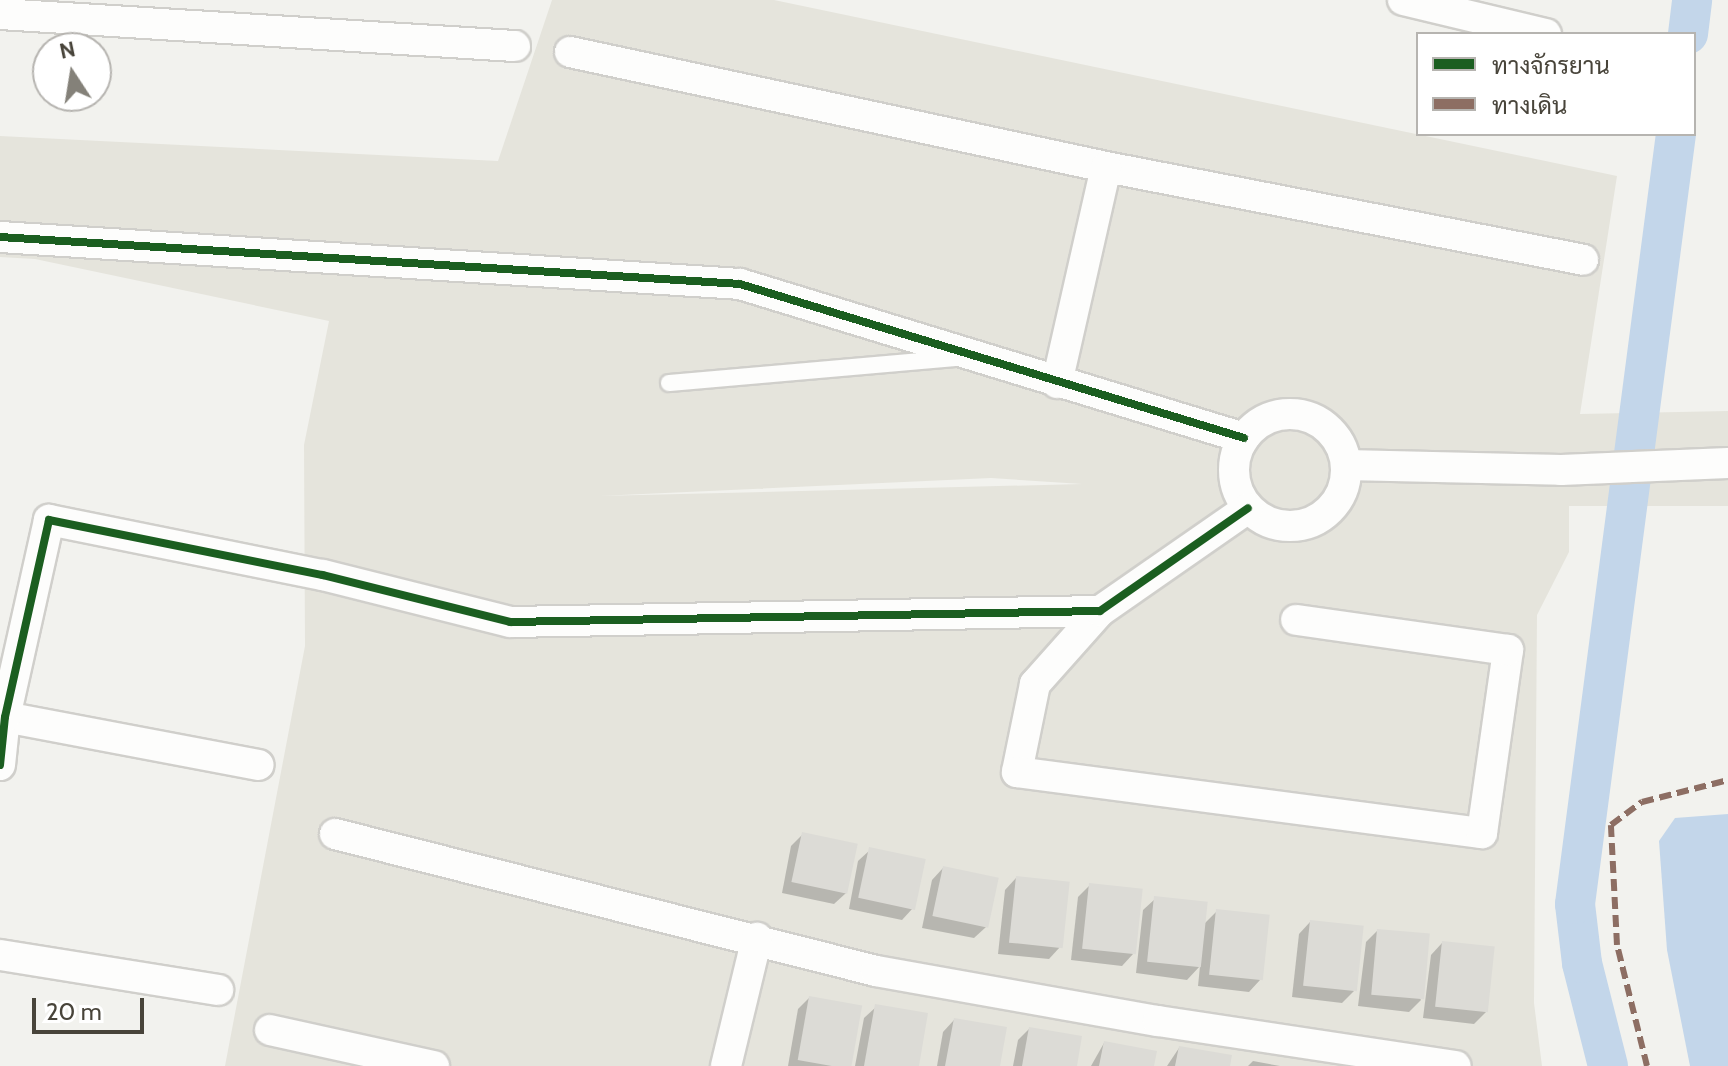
<!DOCTYPE html>
<html>
<head>
<meta charset="utf-8">
<style>
	body { margin:0 }
	#map { position:relative; width:1728px; height:1066px; overflow:hidden; background:#f2f2ee; font-family:Cabin,Sarabun,sans-serif }
	div>[style] { position:absolute }
	.residential>* { inset:0; background:#e5e4dc }
	.water>* { inset:0; background:#c3d6ea }
	.shadow>* { inset:0; background:#0003 }
	.canal>* { height:40px; margin:-20px; padding:0 20px; transform-origin:20px; border-radius:20px; background:#c3d6ea }
	.building>* { inset:0; background:#dcdbd6; transform-origin:0 0 }
	.roads { filter:drop-shadow(2px 0 #d0cfcb) drop-shadow(-2px 0 #d0cfcb) drop-shadow(0 2px #d0cfcb) drop-shadow(0 -2px #d0cfcb) }
	.lane>* { height:16px; margin:-8px; padding:0 8px; transform-origin:8px; border-radius:8px; background:#fdfdfc }
	.street>* { height:30px; margin:-15px; padding:0 15px; transform-origin:15px; border-radius:15px; background:#fdfdfc }
	.street>.ring { margin:-15px; padding:0; box-sizing:content-box; background:none; border:30px solid #fdfdfc; border-radius:50% }
	.quiet>* { height:6px; margin-top:-3px; transform-origin:0; background:repeating-linear-gradient(90deg,#8d6e63 0 12px,transparent 0 18px) }
	.cycleway>* { height:8px; margin:-4px; padding:0 4px; transform-origin:4px; border-radius:4px; background:#1b5e20 }
	span { translate:-50% -50%; white-space:nowrap; text-align:center; line-height:1.15; -webkit-text-stroke:8px #fff; paint-order:stroke }
	.legend { position:absolute; left:1416px; top:32px; width:280px; height:104px; box-sizing:border-box; background:#fff; border:2px solid #b6b4b0; margin:0; padding:10px 14px; list-style:none; font-size:24px; color:#48443a }
	.legend li { display:flex; align-items:center; gap:16px; height:40px }
	.legend b { width:40px; border:2px solid #b6b4b0 }
	.north { position:absolute; left:32px; top:32px; width:80px; height:80px; box-sizing:border-box; background:#fff; border:2px solid #b6b4b0; border-radius:50%; rotate:348deg; font-size:22px; font-weight:700; line-height:32px; text-align:center; color:#48443a }
	.north::after { content:''; display:block; margin:auto; width:28px; height:36px; background:#848179; clip-path:polygon(50% 0,100% 100%,50% 72%,0 100%) }
	.scale { position:absolute; left:32px; top:998px; width:112px; height:36px; box-sizing:border-box; border:4px solid #48443a; border-top:0; padding-left:10px; font-size:24px; line-height:28px; white-space:nowrap; color:#48443a; -webkit-text-stroke:6px #fff; paint-order:stroke }
</style>
</head>
<body>
<div id="map">
	<div class="residential">
		<div style="clip-path:polygon(evenodd,552px 0,774px 0,1617px 176px,1580px 414px,1728px 411px,1728px 506px,1569px 506px,1569px 552px,1537px 615px,1534px 1003px,1542px 1066px,225px 1066px,305px 646px,304px 445px,329px 321px,35px 259px,0 257px,0 136px,498px 161px,552px 0,991px 478px,1082px 484px,598px 496px,599px 496px,991px 478px)"></div>
	</div>
	<div class="water">
		<div style="clip-path:polygon(1728px 814px,1728px 1066px,1690px 1066px,1667px 950px,1659px 841px,1675px 818px)"></div>
	</div>
	<div class="shadow">
		<div style="clip-path:polygon(803px 834px,846px 893px,834px 904px,782px 893px,791px 846px)"></div>
		<div style="clip-path:polygon(870px 850px,913px 908px,902px 920px,849px 909px,858px 861px)"></div>
		<div style="clip-path:polygon(943px 868px,986px 927px,974px 938px,922px 928px,932px 880px)"></div>
		<div style="clip-path:polygon(1016px 878px,1060px 947px,1049px 959px,998px 954px,1005px 890px)"></div>
		<div style="clip-path:polygon(1090px 885px,1133px 954px,1122px 966px,1071px 960px,1078px 897px)"></div>
		<div style="clip-path:polygon(1155px 899px,1203px 925px,1217px 911px,1260px 980px,1249px 992px,1198px 986px,1200px 966px,1187px 980px,1136px 973px,1143px 910px)"></div>
		<div style="clip-path:polygon(1310px 922px,1354px 991px,1342px 1003px,1292px 997px,1299px 934px)"></div>
		<div style="clip-path:polygon(1377px 931px,1421px 1000px,1409px 1012px,1358px 1006px,1366px 942px)"></div>
		<div style="clip-path:polygon(1442px 943px,1486px 1012px,1474px 1024px,1423px 1018px,1431px 955px)"></div>
		<div style="clip-path:polygon(809px 998px,860px 1007px,849px 1066px,788px 1066px,798px 1009px)"></div>
		<div style="clip-path:polygon(876px 1007px,917px 1066px,855px 1066px,864px 1018px)"></div>
		<div style="clip-path:polygon(954px 1020px,998px 1066px,937px 1066px,943px 1032px)"></div>
		<div style="clip-path:polygon(1029px 1029px,1075px 1066px,1013px 1066px,1018px 1040px)"></div>
		<div style="clip-path:polygon(1104px 1043px,1152px 1066px,1091px 1066px)"></div>
		<div style="clip-path:polygon(1179px 1048px,1228px 1066px,1167px 1066px)"></div>
		<div style="clip-path:polygon(1253px 1061px,1280px 1066px,1248px 1066px)"></div>
	</div>
	<div class="canal">
		<div style="left:1688px;top:34px;width:34px;rotate:-83deg"></div>
		<div style="left:1608px;top:1066px;width:106px;rotate:-104.2deg"></div>
		<div style="left:1582px;top:963px;width:59px;rotate:-96.8deg"></div>
		<div style="left:1575px;top:904px;width:777px;rotate:-82.53deg"></div>
	</div>
	<div class="building">
		<div style="left:802px;top:832px;width:57px;height:51px;rotate:12deg"></div>
		<div style="left:869px;top:847px;width:58px;height:52px;rotate:12deg"></div>
		<div style="left:943px;top:866px;width:57px;height:51px;rotate:12deg"></div>
		<div style="left:1016px;top:876px;width:54px;height:67px;rotate:6deg"></div>
		<div style="left:1089px;top:883px;width:54px;height:66px;rotate:6deg"></div>
		<div style="left:1154px;top:896px;width:54px;height:66px;rotate:6deg"></div>
		<div style="left:1216px;top:909px;width:54px;height:66px;rotate:6deg"></div>
		<div style="left:1310px;top:920px;width:54px;height:66px;rotate:6deg"></div>
		<div style="left:1377px;top:929px;width:53px;height:66px;rotate:5deg"></div>
		<div style="left:1442px;top:941px;width:53px;height:66px;rotate:6deg"></div>
		<div style="left:809px;top:996px;width:54px;height:65px;rotate:10deg"></div>
		<div style="clip-path:polygon(875px 1004px,928px 1013px,919px 1066px,864px 1066px)"></div>
		<div style="clip-path:polygon(954px 1018px,1007px 1027px,1000px 1066px,945px 1066px)"></div>
		<div style="clip-path:polygon(1029px 1027px,1082px 1036px,1077px 1066px,1022px 1066px)"></div>
		<div style="clip-path:polygon(1104px 1041px,1157px 1051px,1154px 1066px,1099px 1066px)"></div>
		<div style="clip-path:polygon(1179px 1046px,1232px 1055px,1230px 1066px,1175px 1066px)"></div>
	</div>
	<div class="roads">
		<div class="lane">
			<div style="left:669px;top:383px;width:288px;rotate:-5deg"></div>
		</div>
		<div class="street">
			<div style="left:1403px;top:0;width:147px;rotate:13.4deg"></div>
			<div style="left:0;top:14px;width:516px;rotate:3.56deg"></div>
			<div style="left:570px;top:52px;width:548px;rotate:12.11deg"></div>
			<div style="left:1106px;top:167px;width:486px;rotate:11deg"></div>
			<div style="left:0;top:237px;width:741px;rotate:3.63deg"></div>
			<div style="left:740px;top:284px;width:527px;rotate:16.99deg"></div>
			<div style="left:1057px;top:383px;width:221px;rotate:-77.2deg"></div>
			<div class="ring" style="left:1234px;top:414px;width:82px;height:82px"></div>
			<div style="left:1346px;top:465px;width:215px;rotate:1.3deg"></div>
			<div style="left:1561px;top:470px;width:167px;rotate:-2.4deg"></div>
			<div style="left:1100px;top:611px;width:98px;rotate:131.7deg"></div>
			<div style="left:1035px;top:684px;width:90px;rotate:101.6deg"></div>
			<div style="left:1017px;top:772px;width:469px;rotate:7.5deg"></div>
			<div style="left:1482px;top:833px;width:185px;rotate:-81.9deg"></div>
			<div style="left:1508px;top:650px;width:214px;rotate:-171.9deg"></div>
			<div style="left:5px;top:717px;width:258px;rotate:10.7deg"></div>
			<div style="left:0;top:765px;width:48px;rotate:-84.1deg"></div>
			<div style="left:5px;top:717px;width:202px;rotate:-77.4deg"></div>
			<div style="left:49px;top:520px;width:279px;rotate:11.4deg"></div>
			<div style="left:323px;top:575px;width:193px;rotate:14.1deg"></div>
			<div style="left:510px;top:622px;width:590px;rotate:-1.07deg"></div>
			<div style="left:1100px;top:611px;width:180px;rotate:-34.8deg"></div>
			<div style="left:335px;top:834px;width:558px;rotate:14.21deg"></div>
			<div style="left:876px;top:971px;width:286px;rotate:10.1deg"></div>
			<div style="left:1158px;top:1021px;width:301px;rotate:8.6deg"></div>
			<div style="left:0;top:955px;width:221px;rotate:9.1deg"></div>
			<div style="left:270px;top:1030px;width:168px;rotate:12.4deg"></div>
			<div style="left:726px;top:1066px;width:132px;rotate:-76.4deg"></div>
		</div>
	</div>
	<div class="quiet">
		<div style="left:1647px;top:1066px;width:125px;rotate:-103.9deg"></div>
		<div style="left:1617px;top:945px;width:120px;rotate:-92.9deg"></div>
		<div style="left:1611px;top:825px;width:39px;rotate:-37deg"></div>
		<div style="left:1642px;top:802px;width:89px;rotate:-14.3deg"></div>
	</div>
	<div class="cycleway">
		<div style="left:0;top:237px;width:741px;rotate:3.63deg"></div>
		<div style="left:740px;top:284px;width:527px;rotate:16.99deg"></div>
		<div style="left:0;top:765px;width:48px;rotate:-84.1deg"></div>
		<div style="left:5px;top:717px;width:202px;rotate:-77.4deg"></div>
		<div style="left:49px;top:520px;width:279px;rotate:11.4deg"></div>
		<div style="left:323px;top:575px;width:193px;rotate:14.1deg"></div>
		<div style="left:510px;top:622px;width:590px;rotate:-1.07deg"></div>
		<div style="left:1100px;top:611px;width:180px;rotate:-34.8deg"></div>
	</div>
	<ul class="legend">
	<li><b style="height:10px;background:#1b5e20"></b>ทางจักรยาน</li>
	<li><b style="height:10px;background:#8d6e63"></b>ทางเดิน</li>
	</ul>
	<div class="north">N</div>
	<div class="scale">20 m</div>
</div>
</body>
</html>
